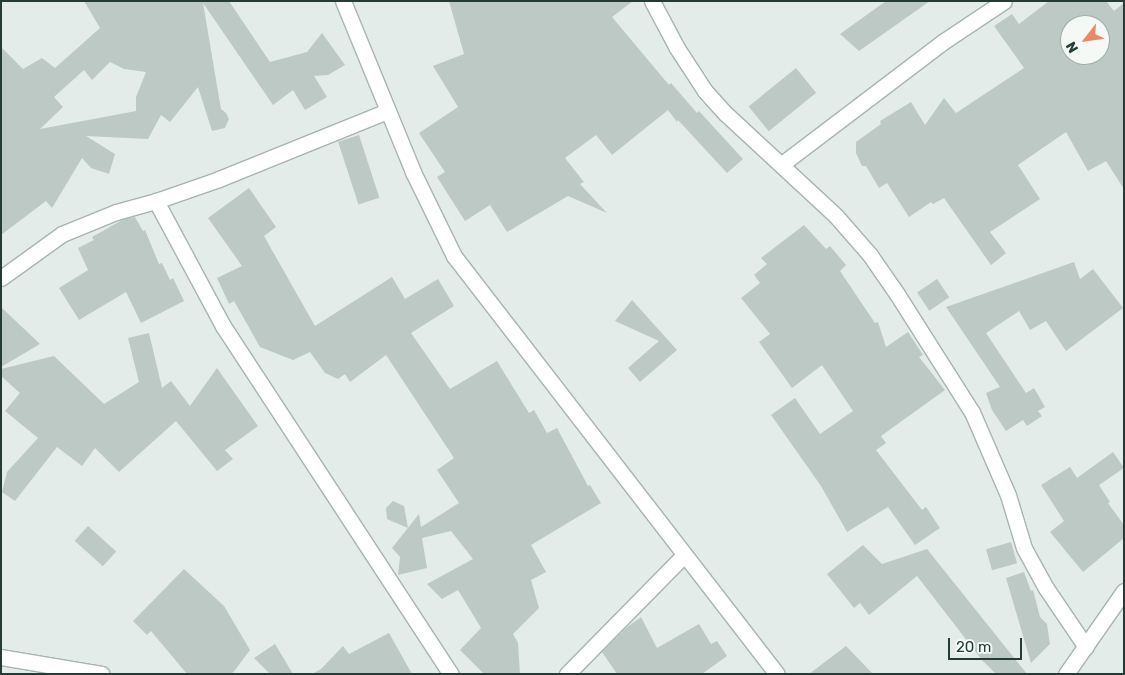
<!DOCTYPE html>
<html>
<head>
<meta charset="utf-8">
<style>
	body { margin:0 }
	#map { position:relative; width:1125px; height:675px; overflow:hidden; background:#e4ece9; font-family:Rubik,sans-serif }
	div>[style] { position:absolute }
	.building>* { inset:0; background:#bcc9c5; transform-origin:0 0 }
	.roads { filter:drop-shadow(1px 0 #a7b4b0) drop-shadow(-1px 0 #a7b4b0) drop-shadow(0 1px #a7b4b0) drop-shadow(0 -1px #a7b4b0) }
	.minor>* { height:15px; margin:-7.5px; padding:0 7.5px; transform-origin:7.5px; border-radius:7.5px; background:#fff }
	span { translate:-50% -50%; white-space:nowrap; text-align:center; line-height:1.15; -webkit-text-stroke:4.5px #f4f9f6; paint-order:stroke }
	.frame { position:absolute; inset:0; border:2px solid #253c36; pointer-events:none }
	.north { position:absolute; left:1060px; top:15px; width:50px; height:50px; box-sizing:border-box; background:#f4f9f6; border:1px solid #a1ada9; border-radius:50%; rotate:240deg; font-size:14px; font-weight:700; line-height:20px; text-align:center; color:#253c36 }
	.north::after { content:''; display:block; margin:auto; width:18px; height:22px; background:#e58b69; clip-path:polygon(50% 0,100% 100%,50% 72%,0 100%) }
	.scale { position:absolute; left:948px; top:638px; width:74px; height:22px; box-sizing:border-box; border:2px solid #253c36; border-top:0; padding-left:6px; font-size:15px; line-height:18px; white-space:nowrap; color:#253c36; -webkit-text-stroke:4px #f4f9f6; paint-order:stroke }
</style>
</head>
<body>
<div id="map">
	<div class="building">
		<div style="clip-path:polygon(evenodd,84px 1px,229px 1px,270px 62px,307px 52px,322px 33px,345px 65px,328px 75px,314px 76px,327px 97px,305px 110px,293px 90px,273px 105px,203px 3px,221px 109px,226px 113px,229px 119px,225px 128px,212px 131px,198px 87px,170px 122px,161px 115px,148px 139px,86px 136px,115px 154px,109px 174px,91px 168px,82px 158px,52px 208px,46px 201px,1px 235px,1px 47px,23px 69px,42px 58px,55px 68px,100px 28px,84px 1px,110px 62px,124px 69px,146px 72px,136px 97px,136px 111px,40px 129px,63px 107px,54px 97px,84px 70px,92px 80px,110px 62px)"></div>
		<div style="clip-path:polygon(449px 1px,633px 1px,612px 17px,669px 85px,671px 83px,697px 113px,699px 111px,743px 159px,727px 173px,678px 120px,677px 122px,668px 110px,612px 155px,596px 135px,565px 158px,584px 182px,580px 184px,607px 213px,568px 196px,507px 232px,490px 205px,465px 221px,437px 177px,445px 172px,419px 133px,458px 107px,433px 66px,464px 54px)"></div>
		<div style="clip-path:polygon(886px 1px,930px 1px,859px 51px,840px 34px)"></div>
		<div style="clip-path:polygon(evenodd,1049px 1px,1106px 1px,1114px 11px,1124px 3px,1124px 189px,1106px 161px,1088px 171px,1066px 132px,1018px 165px,1040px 199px,990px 232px,1006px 253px,991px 265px,944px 198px,933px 204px,931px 202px,909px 217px,887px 183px,879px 188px,866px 166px,862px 166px,856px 153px,856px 142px,881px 124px,880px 121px,911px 102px,925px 125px,944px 98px,956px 113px,1024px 68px,994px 26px,1012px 14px,1019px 24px,1049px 1px,1070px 25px,1100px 25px,1100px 55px,1070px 55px,1070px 25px)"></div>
		<div style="left:796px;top:68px;width:32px;height:61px;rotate:51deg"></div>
		<div style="left:359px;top:135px;width:66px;height:22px;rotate:72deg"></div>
		<div style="clip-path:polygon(249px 188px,276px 227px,264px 236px,315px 326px,392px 277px,405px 299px,438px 279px,454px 306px,411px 333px,450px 389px,497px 361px,529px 413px,534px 410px,547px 433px,557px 428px,588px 486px,590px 485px,601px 503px,531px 545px,546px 572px,531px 580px,539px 608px,513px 634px,518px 643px,520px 674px,484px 674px,460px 650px,481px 628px,458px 590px,442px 599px,427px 584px,473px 559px,451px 531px,422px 538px,427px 568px,398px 575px,400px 557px,392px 548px,419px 514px,421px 527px,459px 503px,437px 470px,454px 458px,386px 355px,350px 382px,345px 374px,338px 379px,325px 373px,310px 352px,293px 360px,260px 347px,234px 301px,229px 304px,217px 278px,242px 266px,208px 218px)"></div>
		<div style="clip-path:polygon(135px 217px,143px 231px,145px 230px,159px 264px,162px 263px,170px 280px,173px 278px,184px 301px,141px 323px,126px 292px,79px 320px,59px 288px,88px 270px,78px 248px,94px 240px,92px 237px,124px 219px)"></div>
		<div style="clip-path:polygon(804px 225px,826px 249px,830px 246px,846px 265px,840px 271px,875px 323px,878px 322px,886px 347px,908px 332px,923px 355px,919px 357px,945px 390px,881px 436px,886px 443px,876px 450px,922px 510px,926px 507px,940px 528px,915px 545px,888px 507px,847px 532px,821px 486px,771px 415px,795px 398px,820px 434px,853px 411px,822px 365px,792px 388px,759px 342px,770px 334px,741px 298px,760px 283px,754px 275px,767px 264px,761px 258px)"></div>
		<div style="clip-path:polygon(1074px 262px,1080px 279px,1093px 269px,1123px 308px,1066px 351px,1046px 321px,1030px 330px,1019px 311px,986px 333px,1026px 393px,1034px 388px,1045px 407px,1038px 411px,1042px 416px,1027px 426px,1023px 420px,1006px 431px,992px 410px,986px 393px,1000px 387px,946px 307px)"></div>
		<div style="left:937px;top:279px;width:22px;height:24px;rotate:56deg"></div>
		<div style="clip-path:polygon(632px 300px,677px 350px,640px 382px,628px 368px,659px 341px,615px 321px)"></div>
		<div style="clip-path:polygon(1px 307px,40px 344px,1px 367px)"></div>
		<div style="clip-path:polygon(149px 333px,162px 388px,171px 381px,190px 406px,217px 368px,258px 426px,225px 450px,233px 459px,217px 471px,176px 421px,119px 472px,95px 448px,82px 466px,57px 447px,15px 501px,2px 492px,7px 472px,38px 438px,5px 411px,20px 393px,1px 376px,1px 369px,54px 356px,104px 404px,139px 382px,128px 338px)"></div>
		<div style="clip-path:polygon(1113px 452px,1124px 468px,1099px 485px,1110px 502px,1108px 503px,1124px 525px,1124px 538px,1083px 572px,1050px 532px,1064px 521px,1041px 485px,1070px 467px,1077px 478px)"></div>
		<div style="clip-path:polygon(393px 501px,404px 506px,408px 528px,387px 519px,386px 508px)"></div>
		<div style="left:88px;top:526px;width:38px;height:20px;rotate:42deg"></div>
		<div style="left:1011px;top:542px;width:22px;height:26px;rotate:74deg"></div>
		<div style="clip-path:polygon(863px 545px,882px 564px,927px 549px,1027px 674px,996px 674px,982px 660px,917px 576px,869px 615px,860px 603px,854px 608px,827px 574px)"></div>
		<div style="clip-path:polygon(184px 569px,224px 606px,250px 650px,232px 674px,187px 674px,151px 631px,147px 635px,133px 621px)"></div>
		<div style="clip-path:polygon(1024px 572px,1031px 591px,1033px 590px,1040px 617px,1047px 624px,1050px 644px,1031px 663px,1006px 578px)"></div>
		<div style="clip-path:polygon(641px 617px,657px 648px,699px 624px,711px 644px,717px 641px,727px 656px,702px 674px,617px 674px,602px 652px,626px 628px)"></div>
		<div style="clip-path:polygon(389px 633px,412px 674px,312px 674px,321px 669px,343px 646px,349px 654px)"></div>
		<div style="clip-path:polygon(275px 644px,293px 674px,270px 674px,254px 658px)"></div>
		<div style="clip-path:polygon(846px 646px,873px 674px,809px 674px)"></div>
	</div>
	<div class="roads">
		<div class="minor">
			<div style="left:343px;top:1px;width:185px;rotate:67.7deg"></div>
			<div style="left:413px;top:172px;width:93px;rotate:64deg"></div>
			<div style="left:454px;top:256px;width:528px;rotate:52.31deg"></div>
			<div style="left:652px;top:1px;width:53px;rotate:62deg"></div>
			<div style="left:677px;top:48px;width:51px;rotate:56.9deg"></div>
			<div style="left:705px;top:91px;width:31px;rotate:48deg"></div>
			<div style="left:726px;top:114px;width:150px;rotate:42.8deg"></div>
			<div style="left:836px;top:216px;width:52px;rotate:48.9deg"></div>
			<div style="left:870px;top:255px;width:47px;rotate:55.3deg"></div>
			<div style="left:897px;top:294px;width:140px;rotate:57.6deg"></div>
			<div style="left:972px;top:412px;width:90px;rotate:66.6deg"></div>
			<div style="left:1008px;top:495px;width:55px;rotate:73.2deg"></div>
			<div style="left:1024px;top:548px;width:46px;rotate:61.2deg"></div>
			<div style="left:1046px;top:588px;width:71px;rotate:55.9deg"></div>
			<div style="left:782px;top:164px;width:203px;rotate:-37.2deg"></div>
			<div style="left:944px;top:41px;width:72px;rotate:-33.7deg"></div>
			<div style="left:156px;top:201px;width:142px;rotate:61.8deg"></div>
			<div style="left:223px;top:326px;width:416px;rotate:56.8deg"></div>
			<div style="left:1px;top:278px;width:75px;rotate:-35.8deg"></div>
			<div style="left:62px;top:234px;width:58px;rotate:-22.2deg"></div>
			<div style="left:116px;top:212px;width:41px;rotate:-15.4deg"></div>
			<div style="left:156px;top:201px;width:67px;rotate:-19.2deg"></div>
			<div style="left:219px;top:179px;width:181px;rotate:-22deg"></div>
			<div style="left:1px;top:657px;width:102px;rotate:9.6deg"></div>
			<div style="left:567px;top:674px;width:167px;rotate:-45.5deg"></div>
			<div style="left:1066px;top:674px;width:101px;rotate:-55.1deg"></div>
		</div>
	</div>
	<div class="frame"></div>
	<div class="north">N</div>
	<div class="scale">20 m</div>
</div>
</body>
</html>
